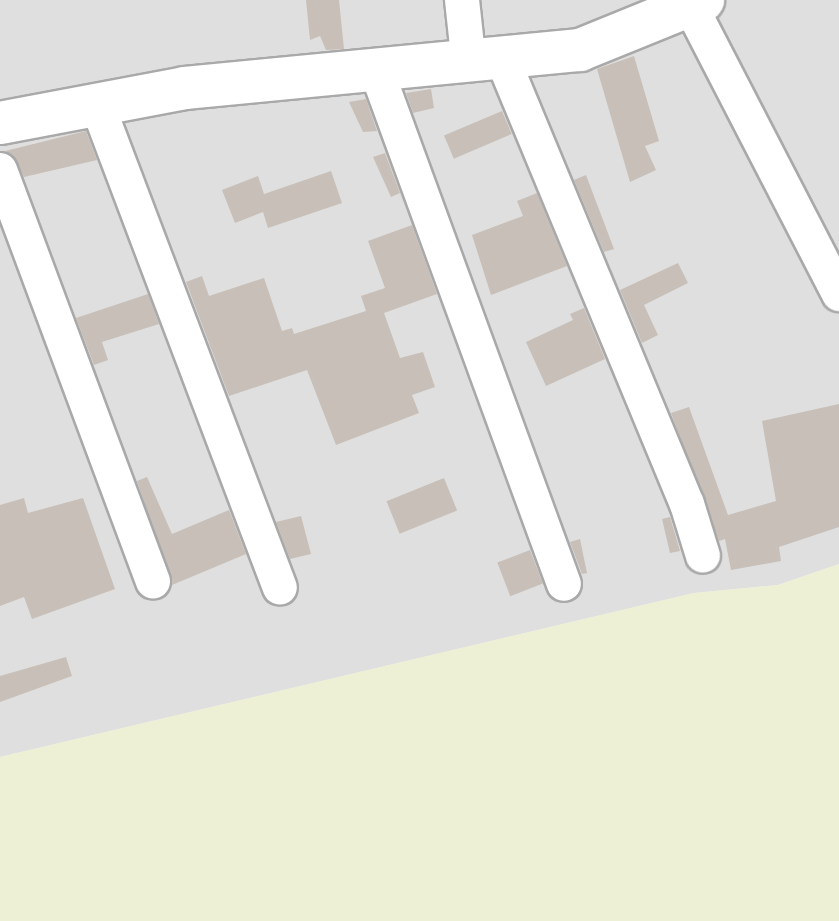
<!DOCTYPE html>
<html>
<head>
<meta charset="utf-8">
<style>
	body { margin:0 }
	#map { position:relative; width:839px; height:921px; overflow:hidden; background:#f2efe9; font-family:"Roboto Condensed",sans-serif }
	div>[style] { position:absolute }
	.residential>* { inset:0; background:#e0dfdf }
	.farmland>* { inset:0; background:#eef0d5 }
	.building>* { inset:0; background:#c7bfb8; transform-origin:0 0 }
	.roads { filter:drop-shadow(2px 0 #a9a9a9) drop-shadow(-2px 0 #a9a9a9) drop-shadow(0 2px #a9a9a9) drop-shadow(0 -2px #a9a9a9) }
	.minor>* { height:34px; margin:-17px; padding:0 17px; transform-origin:17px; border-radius:17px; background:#fff }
	.tertiary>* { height:42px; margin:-21px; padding:0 21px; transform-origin:21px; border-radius:21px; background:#fff }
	span { translate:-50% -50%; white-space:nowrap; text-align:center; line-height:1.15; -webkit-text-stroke:6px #fff; paint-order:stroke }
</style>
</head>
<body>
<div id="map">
	<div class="residential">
		<div style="clip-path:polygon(0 0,839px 0,839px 564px,778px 585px,694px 593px,0 757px)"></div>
	</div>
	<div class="farmland">
		<div style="clip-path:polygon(839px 564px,839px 921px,0 921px,0 757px,694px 593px,778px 585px)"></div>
	</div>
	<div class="building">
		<div style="clip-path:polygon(306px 0,339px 0,344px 49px,326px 50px,320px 36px,310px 40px)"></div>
		<div style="clip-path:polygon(634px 56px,659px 141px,645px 146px,656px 170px,630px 182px,597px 69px)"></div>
		<div style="clip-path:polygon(431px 89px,434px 108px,413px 113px,406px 93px)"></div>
		<div style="clip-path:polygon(366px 99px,377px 131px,363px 132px,349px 102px)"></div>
		<div style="left:502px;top:111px;width:25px;height:63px;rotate:67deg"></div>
		<div style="clip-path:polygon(86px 131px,97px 160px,24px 177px,13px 155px,5px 151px)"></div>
		<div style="clip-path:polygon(385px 153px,400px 193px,391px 197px,373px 157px)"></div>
		<div style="clip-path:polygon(331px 171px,342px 203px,268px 228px,263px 212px,235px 223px,222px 190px,258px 176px,264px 194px)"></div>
		<div style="clip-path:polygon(586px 175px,614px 249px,604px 252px,574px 180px)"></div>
		<div style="clip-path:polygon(537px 193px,567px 266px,491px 295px,472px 235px,523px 216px,517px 201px)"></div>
		<div style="clip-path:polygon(412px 225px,437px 294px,384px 313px,400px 358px,423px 352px,435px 387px,412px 395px,419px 413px,336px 445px,307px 370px,229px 396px,186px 282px,202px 276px,209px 296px,264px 278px,282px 331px,292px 328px,294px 334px,366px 311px,361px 296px,385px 288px,368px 241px)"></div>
		<div style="clip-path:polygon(678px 263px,688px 283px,644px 305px,658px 335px,642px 343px,620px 290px)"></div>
		<div style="clip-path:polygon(148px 294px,159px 324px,102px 342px,108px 360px,94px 365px,76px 318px)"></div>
		<div style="clip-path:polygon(584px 308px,605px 359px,546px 386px,526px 342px,573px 320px,570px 314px)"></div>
		<div style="clip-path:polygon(839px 404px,839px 527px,779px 547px,781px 561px,731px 570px,725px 539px,719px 541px,671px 413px,689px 407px,728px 515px,776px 501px,762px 421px)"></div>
		<div style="clip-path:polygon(147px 477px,172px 534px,229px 510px,246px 554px,172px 585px,137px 481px)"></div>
		<div style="left:444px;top:478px;width:35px;height:62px;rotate:68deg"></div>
		<div style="clip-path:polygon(24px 498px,28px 513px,83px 498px,115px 589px,32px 619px,24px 597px,0 606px,0 505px)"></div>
		<div style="clip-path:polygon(301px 516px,311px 554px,290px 559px,276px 522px)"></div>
		<div style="clip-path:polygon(670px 517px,680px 551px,670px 553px,662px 519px)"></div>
		<div style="clip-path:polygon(580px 539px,587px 573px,582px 574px,570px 542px)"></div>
		<div style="left:530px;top:550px;width:36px;height:35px;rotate:69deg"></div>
		<div style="clip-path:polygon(66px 657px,72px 676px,0 702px,0 676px)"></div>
	</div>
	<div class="roads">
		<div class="minor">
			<div style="left:462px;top:0;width:64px;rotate:83.8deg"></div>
			<div style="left:692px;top:9px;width:321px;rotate:62.7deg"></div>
			<div style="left:503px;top:60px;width:481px;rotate:67.5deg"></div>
			<div style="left:687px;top:504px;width:54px;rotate:72.9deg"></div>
			<div style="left:376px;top:69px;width:548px;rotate:69.95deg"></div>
			<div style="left:97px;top:104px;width:517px;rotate:69.29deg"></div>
			<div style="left:0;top:170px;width:439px;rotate:69.6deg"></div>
		</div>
		<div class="tertiary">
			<div style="left:0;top:123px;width:188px;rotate:-10.7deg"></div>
			<div style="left:185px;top:88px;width:397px;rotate:-5.5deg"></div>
			<div style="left:580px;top:50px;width:133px;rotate:-22.1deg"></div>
		</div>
	</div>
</div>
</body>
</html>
